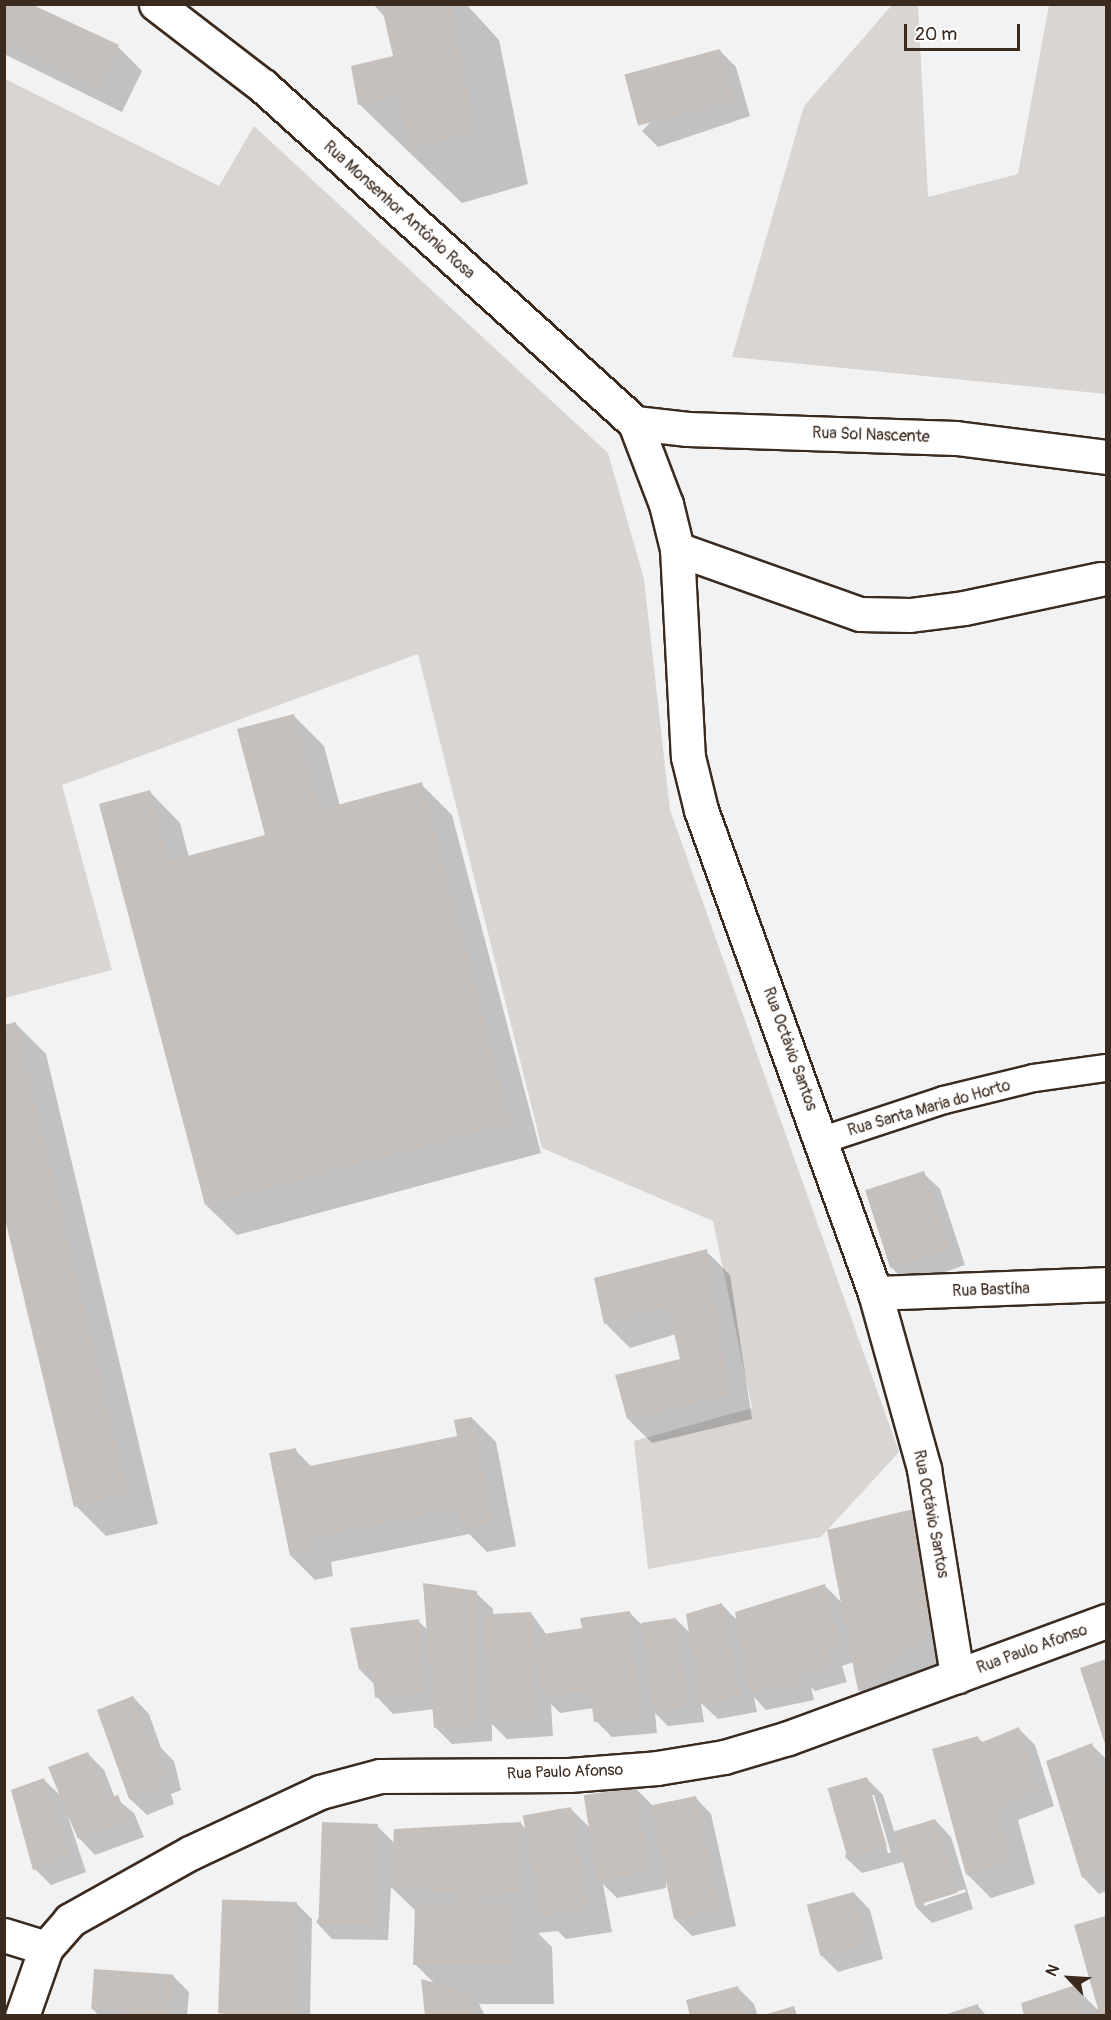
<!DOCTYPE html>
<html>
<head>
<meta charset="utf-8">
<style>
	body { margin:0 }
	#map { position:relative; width:1111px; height:2020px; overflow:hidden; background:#f3f2f2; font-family:Pangolin,sans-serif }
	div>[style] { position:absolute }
	.green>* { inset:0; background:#d8d5d2 }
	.shadow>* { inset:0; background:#0003 }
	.building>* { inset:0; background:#c6c0bd; transform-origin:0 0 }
	.roads { filter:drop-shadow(2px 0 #3b2a1e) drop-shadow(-2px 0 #3b2a1e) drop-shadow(0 2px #3b2a1e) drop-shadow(0 -2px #3b2a1e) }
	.pedestrian>* { height:26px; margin:-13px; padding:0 13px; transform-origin:13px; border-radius:13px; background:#fff }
	.minor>* { height:33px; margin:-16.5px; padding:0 16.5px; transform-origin:16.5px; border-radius:16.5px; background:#fff }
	span { translate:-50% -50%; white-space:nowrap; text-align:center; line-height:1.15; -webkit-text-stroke:4.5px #fff; paint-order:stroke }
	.street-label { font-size:16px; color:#3b2a1e }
	.frame { position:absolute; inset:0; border:6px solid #3b2a1e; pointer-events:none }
	.north { position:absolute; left:1039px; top:1948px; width:60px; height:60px; -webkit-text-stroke:4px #fff; paint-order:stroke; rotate:295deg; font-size:16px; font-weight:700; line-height:24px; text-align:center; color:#3b2a1e }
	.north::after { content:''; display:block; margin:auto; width:21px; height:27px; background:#3b2a1e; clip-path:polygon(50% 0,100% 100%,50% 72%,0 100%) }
	.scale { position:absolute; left:904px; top:24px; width:116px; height:27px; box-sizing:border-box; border:3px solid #3b2a1e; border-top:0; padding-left:8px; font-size:18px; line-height:21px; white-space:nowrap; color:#3b2a1e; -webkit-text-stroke:4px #fff; paint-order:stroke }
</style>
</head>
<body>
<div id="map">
	<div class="green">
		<div style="clip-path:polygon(892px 5px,918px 5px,928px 197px,1018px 174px,1049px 5px,1106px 5px,1106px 394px,732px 357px,804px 106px)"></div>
		<div style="clip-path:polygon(5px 79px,219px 186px,254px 126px,608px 453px,644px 579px,670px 810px,899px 1452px,821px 1537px,648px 1569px,634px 1441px,752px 1408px,713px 1221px,542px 1148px,418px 654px,62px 785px,112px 970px,5px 998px)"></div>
	</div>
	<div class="shadow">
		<div style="clip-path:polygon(4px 4px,118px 47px,142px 71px,122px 112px,4px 54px)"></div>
		<div style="clip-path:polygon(373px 4px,466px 4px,499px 40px,528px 184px,462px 203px,359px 104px,394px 57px,385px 17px)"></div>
		<div style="clip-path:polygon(719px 50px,736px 67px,750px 116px,658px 147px,642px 131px)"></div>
		<div style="clip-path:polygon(294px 716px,324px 746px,340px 806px,421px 784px,452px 815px,541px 1153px,237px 1235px,206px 1205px,101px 805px,150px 792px,180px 823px,189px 857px,267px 836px)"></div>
		<div style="clip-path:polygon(15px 1023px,46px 1054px,158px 1524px,106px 1536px,76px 1506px)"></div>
		<div style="clip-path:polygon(923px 1173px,940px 1189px,965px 1265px,908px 1285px,892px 1268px)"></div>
		<div style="clip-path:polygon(706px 1251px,730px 1275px,752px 1419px,652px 1443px,628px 1419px,617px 1376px,681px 1361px,676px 1334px,630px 1348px,606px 1324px,596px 1279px)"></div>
		<div style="clip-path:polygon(472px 1418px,496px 1442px,516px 1546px,487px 1552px,469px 1534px,331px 1562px,333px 1576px,315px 1580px,291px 1556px,295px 1450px,312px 1467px,459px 1437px)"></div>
		<div style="clip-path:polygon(917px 1510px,948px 1660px,883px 1714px,859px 1690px,854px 1662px,842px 1666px,847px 1682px,815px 1691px,811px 1687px,814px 1700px,766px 1710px,754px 1697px,757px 1712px,718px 1719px,701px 1703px,704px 1722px,668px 1726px,655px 1713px,657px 1733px,612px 1737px,596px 1721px,594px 1708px,560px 1713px,551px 1704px,553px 1736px,507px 1739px,492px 1724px,492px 1741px,452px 1744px,435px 1727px,434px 1709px,393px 1714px,377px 1697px,375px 1685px,360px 1670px,418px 1621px,428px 1630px,476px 1593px,493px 1609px,493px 1617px,531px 1613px,547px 1635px,584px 1629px,630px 1613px,643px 1626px,676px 1619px,691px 1634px,722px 1605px,738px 1621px,825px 1586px,843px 1604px)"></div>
		<div style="clip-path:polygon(1106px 1661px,1106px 1744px,1082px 1669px)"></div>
		<div style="clip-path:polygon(133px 1697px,149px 1714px,161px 1748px,174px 1761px,181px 1790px,171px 1794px,174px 1804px,147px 1815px,130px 1799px,99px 1711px)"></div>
		<div style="clip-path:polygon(1019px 1729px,1035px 1745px,1054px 1806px,1018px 1820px,1035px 1884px,991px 1898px,967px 1874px,978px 1738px,984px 1743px)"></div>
		<div style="clip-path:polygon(1092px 1745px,1106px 1759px,1106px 1891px,1099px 1894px,1083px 1877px)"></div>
		<div style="clip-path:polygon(88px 1754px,104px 1770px,115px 1798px,134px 1813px,144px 1837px,95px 1855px,79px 1838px,68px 1817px,86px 1872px,51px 1885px,35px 1869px,44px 1780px,63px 1798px)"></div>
		<div style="clip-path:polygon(4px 1773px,6px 1774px,5px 1841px,4px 1841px)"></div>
		<div style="clip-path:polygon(evenodd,866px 1778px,883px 1795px,895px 1834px,935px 1820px,951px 1837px,973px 1909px,932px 1923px,916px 1907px,903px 1862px,862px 1873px,845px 1857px,866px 1778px,871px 1795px,874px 1795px,891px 1853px,888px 1853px,871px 1795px,866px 1778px,965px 1889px,966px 1892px,924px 1906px,924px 1902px,965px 1889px)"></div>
		<div style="clip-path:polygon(636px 1789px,652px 1805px,695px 1797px,711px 1814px,736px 1926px,692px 1936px,676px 1920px,666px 1871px,666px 1888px,617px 1898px,603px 1884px,612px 1932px,566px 1939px,558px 1931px,538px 1933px,552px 1947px,554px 2004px,479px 2004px,485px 2016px,426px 2016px,435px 1984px,415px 1964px,416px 1911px,391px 1887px,388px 1940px,332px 1939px,316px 1922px,377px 1826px,394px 1843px,521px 1824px,526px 1829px,571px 1809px,591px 1829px)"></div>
		<div style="clip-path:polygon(854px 1893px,870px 1910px,883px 1959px,838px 1972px,821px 1955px)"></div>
		<div style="clip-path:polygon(296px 1903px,312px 1919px,310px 2016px,221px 2016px)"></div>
		<div style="clip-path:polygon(1106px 1917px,1106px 2016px,1026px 2016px,1075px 1987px,1101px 2013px,1076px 1926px)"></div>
		<div style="clip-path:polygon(172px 1975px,189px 1992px,187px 2016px,99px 2016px,92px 2008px)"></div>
		<div style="clip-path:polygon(738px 1988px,754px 2004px,758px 2016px,692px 2016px)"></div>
		<div style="clip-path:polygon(978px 2006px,987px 2016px,947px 2016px)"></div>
	</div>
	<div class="building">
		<div style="clip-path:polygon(4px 4px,31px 4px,119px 45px,98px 89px,4px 43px)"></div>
		<div style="clip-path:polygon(381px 4px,450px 4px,475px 131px,408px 150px,399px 95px,358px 105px,351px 66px,393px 56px)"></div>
		<div style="left:720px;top:49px;width:53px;height:99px;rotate:75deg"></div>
		<div style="clip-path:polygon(294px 714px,319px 810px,422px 782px,511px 1123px,205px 1205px,99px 804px,150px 790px,169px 861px,265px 835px,237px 729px)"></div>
		<div style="clip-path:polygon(16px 1022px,128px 1493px,74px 1507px,4px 1215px,4px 1025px)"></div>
		<div style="left:924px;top:1171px;width:82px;height:62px;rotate:72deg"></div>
		<div style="clip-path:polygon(707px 1249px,729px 1395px,627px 1419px,615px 1375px,680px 1359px,668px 1306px,604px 1324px,594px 1278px)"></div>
		<div style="clip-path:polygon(472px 1417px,493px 1522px,462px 1529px,458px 1508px,307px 1538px,310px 1552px,290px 1556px,269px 1453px,296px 1448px,300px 1468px,457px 1436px,454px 1420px)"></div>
		<div style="clip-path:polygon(917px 1508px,934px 1574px,925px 1636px,858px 1691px,827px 1530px)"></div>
		<div style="clip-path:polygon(423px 1583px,477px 1591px,476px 1726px,434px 1728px)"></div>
		<div style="clip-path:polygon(825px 1584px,841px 1645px,827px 1649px,832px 1666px,798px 1676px,791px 1646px,798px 1684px,749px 1694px,735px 1612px)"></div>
		<div style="clip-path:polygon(722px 1603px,741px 1696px,700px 1704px,686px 1614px)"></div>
		<div style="clip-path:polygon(630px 1611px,641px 1717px,594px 1722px,590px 1690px,542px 1697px,537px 1635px,582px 1628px,580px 1618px)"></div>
		<div style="left:531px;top:1612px;width:108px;height:48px;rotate:87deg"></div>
		<div style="left:676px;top:1618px;width:89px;height:35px;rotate:82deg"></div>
		<div style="clip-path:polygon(419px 1619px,426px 1692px,375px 1698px,372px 1667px,359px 1670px,350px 1628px)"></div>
		<div style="clip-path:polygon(1106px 1659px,1106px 1747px,1080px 1668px)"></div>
		<div style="clip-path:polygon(133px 1696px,150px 1744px,158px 1743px,165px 1774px,155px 1777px,159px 1787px,129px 1799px,97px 1710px)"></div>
		<div style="clip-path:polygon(1019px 1727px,1038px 1790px,997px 1806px,1011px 1860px,966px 1875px,932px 1749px,978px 1736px,980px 1743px)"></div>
		<div style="clip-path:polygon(1092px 1743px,1106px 1786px,1106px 1869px,1082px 1878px,1046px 1761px)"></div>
		<div style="clip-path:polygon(88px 1752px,107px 1799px,118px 1795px,129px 1821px,78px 1839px,48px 1767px)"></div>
		<div style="left:867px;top:1777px;width:72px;height:41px;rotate:74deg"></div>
		<div style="clip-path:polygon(44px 1778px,70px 1855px,33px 1870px,11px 1790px)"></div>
		<div style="left:636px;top:1787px;width:86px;height:53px;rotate:81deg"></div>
		<div style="left:696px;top:1796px;width:116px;height:47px;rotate:78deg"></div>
		<div style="left:571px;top:1807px;width:103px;height:49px;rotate:80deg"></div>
		<div style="left:935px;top:1819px;width:77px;height:43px;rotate:73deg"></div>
		<div style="left:322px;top:1822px;width:56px;height:101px;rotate:2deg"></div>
		<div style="clip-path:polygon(521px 1822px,521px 1892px,481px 1894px,481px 1906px,513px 1905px,515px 1964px,413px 1965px,415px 1907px,458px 1906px,458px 1893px,391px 1888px,394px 1829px)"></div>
		<div style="left:854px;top:1892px;width:53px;height:49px;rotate:75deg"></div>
		<div style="left:297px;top:1902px;width:114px;height:75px;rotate:92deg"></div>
		<div style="clip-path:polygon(1106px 1916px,1106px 2016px,1100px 2016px,1074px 1925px)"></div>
		<div style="left:94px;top:1969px;width:79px;height:40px;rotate:4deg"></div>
		<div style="clip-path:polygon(421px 1979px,469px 1992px,470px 2016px,425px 2016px)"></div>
		<div style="clip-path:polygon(1075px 1985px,1085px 2016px,1024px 2016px,1021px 2003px)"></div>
		<div style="clip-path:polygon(738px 1986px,747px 2016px,690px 2016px,686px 2000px)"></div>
		<div style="clip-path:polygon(978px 2004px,981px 2016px,944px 2016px,944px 2015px)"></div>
		<div style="clip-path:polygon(794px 2006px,797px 2016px,764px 2016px,764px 2015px)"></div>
	</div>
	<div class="roads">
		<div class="pedestrian">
			<div style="left:823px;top:1140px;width:127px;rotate:-18.3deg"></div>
			<div style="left:944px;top:1100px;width:93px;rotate:-13.7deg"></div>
			<div style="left:1034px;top:1078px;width:73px;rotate:-7.9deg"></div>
		</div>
		<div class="minor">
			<div style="left:156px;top:4px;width:135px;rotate:37.5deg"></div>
			<div style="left:263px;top:86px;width:502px;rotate:42.17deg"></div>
			<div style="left:635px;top:423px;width:87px;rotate:69.1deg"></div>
			<div style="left:666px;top:504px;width:46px;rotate:76.3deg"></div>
			<div style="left:677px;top:549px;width:208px;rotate:87deg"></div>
			<div style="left:688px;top:757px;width:55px;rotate:76.2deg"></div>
			<div style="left:701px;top:810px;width:513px;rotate:70.19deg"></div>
			<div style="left:875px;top:1293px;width:183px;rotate:74.4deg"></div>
			<div style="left:924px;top:1469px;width:210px;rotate:80.9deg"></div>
			<div style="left:635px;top:423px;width:53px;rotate:6.5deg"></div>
			<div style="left:688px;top:429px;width:268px;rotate:1.9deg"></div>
			<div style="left:956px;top:438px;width:151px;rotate:7.2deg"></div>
			<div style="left:677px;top:549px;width:194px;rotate:19.6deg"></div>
			<div style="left:860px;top:614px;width:50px;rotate:1.1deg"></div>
			<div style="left:910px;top:615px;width:54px;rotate:-7.4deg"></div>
			<div style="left:964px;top:608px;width:140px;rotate:-12deg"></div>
			<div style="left:875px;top:1293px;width:231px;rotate:-2.2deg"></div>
			<div style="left:4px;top:1935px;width:44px;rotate:17.2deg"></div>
			<div style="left:22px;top:2016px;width:72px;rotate:-70.6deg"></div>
			<div style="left:46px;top:1948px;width:37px;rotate:-49deg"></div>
			<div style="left:70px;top:1920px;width:137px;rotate:-29.2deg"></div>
			<div style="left:190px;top:1853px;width:144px;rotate:-25.1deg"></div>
			<div style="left:320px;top:1792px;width:62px;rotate:-14.9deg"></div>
			<div style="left:380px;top:1776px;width:189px;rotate:-0.3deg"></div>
			<div style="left:569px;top:1775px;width:88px;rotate:-4.5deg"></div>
			<div style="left:657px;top:1768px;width:68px;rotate:-9.3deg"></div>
			<div style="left:724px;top:1757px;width:67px;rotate:-16.5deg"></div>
			<div style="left:788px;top:1738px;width:339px;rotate:-20.2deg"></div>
		</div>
	</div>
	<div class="street-label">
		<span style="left:399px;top:210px;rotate:42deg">Rua Monsenhor Antônio Rosa</span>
		<span style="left:871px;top:435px;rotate:2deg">Rua Sol Nascente</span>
		<span style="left:790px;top:1049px;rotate:70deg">Rua Octávio Santos</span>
		<span style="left:929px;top:1108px;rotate:-16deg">Rua Santa Maria do Horto</span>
		<span style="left:991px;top:1290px;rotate:-2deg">Rua Bastíha</span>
		<span style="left:931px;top:1514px;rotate:79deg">Rua Octávio Santos</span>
		<span style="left:1032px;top:1649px;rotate:-20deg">Rua Paulo Afonso</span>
		<span style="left:565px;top:1772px;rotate:-2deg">Rua Paulo Afonso</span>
	</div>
	<div class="frame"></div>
	<div class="north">N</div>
	<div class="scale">20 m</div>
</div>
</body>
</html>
